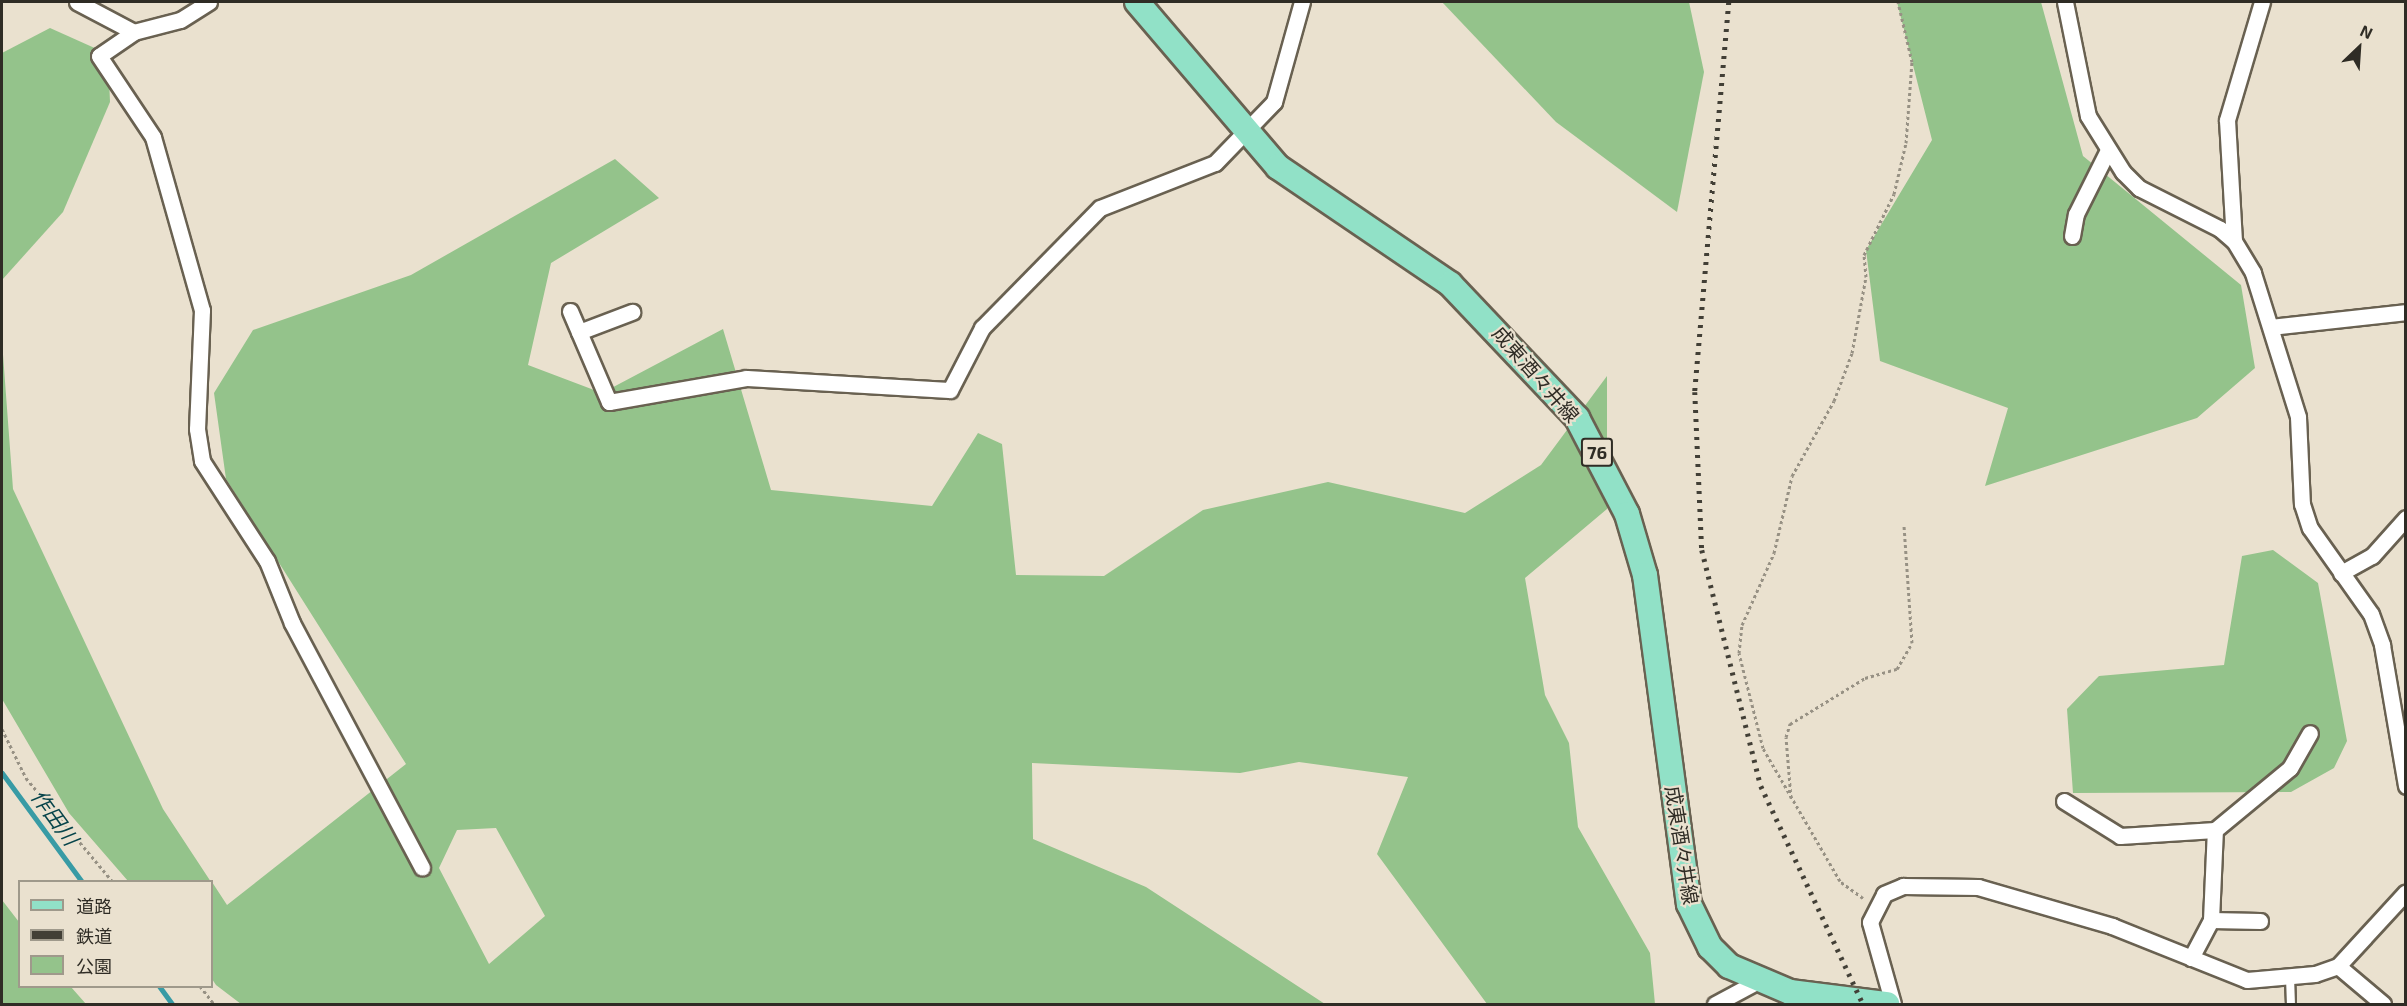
<!DOCTYPE html>
<html>
<head>
<meta charset="utf-8">
<style>
	body { margin:0 }
	#map { position:relative; width:2407px; height:1006px; overflow:hidden; background:#eae1cf; font-family:"Exo 2","Noto Sans JP",sans-serif }
	div>[style] { position:absolute }
	.green>* { inset:0; background:#94c38b }
	.stream>* { height:5px; margin:-2.5px; padding:0 2.5px; transform-origin:2.5px; border-radius:2.5px; background:#389ba5 }
	.path>* { height:3px; margin-top:-1.5px; transform-origin:0; background:repeating-linear-gradient(90deg,#979184 0 3px,transparent 0 6px) }
	.roads { filter:drop-shadow(2px 0 #696151) drop-shadow(-2px 0 #696151) drop-shadow(0 2px #696151) drop-shadow(0 -2px #696151) }
	.service>* { height:8px; margin:-4px; padding:0 4px; transform-origin:4px; border-radius:4px; background:#fff }
	.minor>* { height:15px; margin:-7.5px; padding:0 7.5px; transform-origin:7.5px; border-radius:7.5px; background:#fff }
	.primary>* { height:24px; margin:-12px; padding:0 12px; transform-origin:12px; border-radius:12px; background:#91e1c7 }
	.rail>* { height:4.5px; margin-top:-2.25px; transform-origin:0; background:repeating-linear-gradient(90deg,#423f36 0 3px,transparent 0 9px) }
	span { translate:-50% -50%; white-space:nowrap; text-align:center; line-height:1.15; -webkit-text-stroke:4.5px #eae1cf; paint-order:stroke }
	.shield-label span { padding:2px 4px; background:#eae1cf; border:2px solid; border-radius:4px; -webkit-text-stroke-width:0 }
	.shield-label { font-size:18px; color:#2f2c25; font-weight:700 }
	.street-label { font-size:20px; color:#2f2c25 }
	.water-label { font-size:21px; color:#06444a; font-style:italic }
	.frame { position:absolute; inset:0; border:3px solid #2f2c25; pointer-events:none }
	.legend { position:absolute; left:18px; top:880px; width:195px; height:108px; box-sizing:border-box; background:#eae1cf; border:2px solid #9f998b; margin:0; padding:8px 10px; list-style:none; font-size:18px; color:#2f2c25 }
	.legend li { display:flex; align-items:center; gap:12px; height:30px }
	.legend b { width:30px; border:2px solid #9f998b }
	.north { position:absolute; left:2329px; top:18px; width:60px; height:60px; -webkit-text-stroke:4px #eae1cf; paint-order:stroke; rotate:25deg; font-size:16px; font-weight:700; line-height:24px; text-align:center; color:#2f2c25 }
	.north::after { content:''; display:block; margin:auto; width:21px; height:27px; background:#2f2c25; clip-path:polygon(50% 0,100% 100%,50% 72%,0 100%) }
</style>
</head>
<body>
<div id="map">
	<div class="green">
		<div style="clip-path:polygon(1442px 2px,1689px 2px,1704px 72px,1677px 212px,1556px 122px)"></div>
		<div style="clip-path:polygon(1897px 2px,2041px 2px,2083px 156px,2241px 285px,2255px 368px,2197px 418px,1985px 486px,2008px 408px,1880px 361px,1866px 250px,1932px 140px)"></div>
		<div style="clip-path:polygon(50px 28px,108px 54px,110px 102px,63px 212px,2px 280px,2px 53px)"></div>
		<div style="clip-path:polygon(evenodd,615px 159px,659px 198px,551px 263px,528px 365px,602px 393px,723px 329px,771px 490px,932px 506px,978px 433px,1002px 444px,1016px 575px,1104px 576px,1203px 510px,1328px 482px,1465px 513px,1541px 465px,1607px 376px,1607px 509px,1525px 578px,1545px 695px,1569px 743px,1578px 827px,1650px 953px,1655px 1004px,1487px 1004px,1377px 854px,1408px 777px,1299px 762px,1240px 773px,1032px 763px,1033px 839px,1146px 887px,1325px 1004px,241px 1004px,216px 985px,212px 979px,212px 882px,227px 905px,406px 764px,226px 479px,214px 393px,253px 330px,411px 275px,615px 159px,496px 828px,545px 916px,489px 964px,439px 868px,457px 830px,496px 828px)"></div>
		<div style="clip-path:polygon(2px 341px,13px 489px,163px 809px,211px 882px,128px 881px,69px 813px,2px 699px)"></div>
		<div style="clip-path:polygon(2273px 550px,2318px 583px,2347px 741px,2334px 768px,2291px 792px,2073px 793px,2067px 709px,2099px 676px,2224px 665px,2242px 556px)"></div>
		<div style="clip-path:polygon(2px 900px,19px 922px,20px 986px,71px 987px,86px 1004px,2px 1004px)"></div>
	</div>
	<div class="stream">
		<div style="left:2px;top:773px;width:135px;rotate:53.7deg"></div>
		<div style="left:159px;top:986px;width:22px;rotate:54deg"></div>
	</div>
	<div class="path">
		<div style="left:2px;top:729px;width:55px;rotate:63.9deg"></div>
		<div style="left:26px;top:778px;width:136px;rotate:50.1deg"></div>
		<div style="left:1791px;top:798px;width:61px;rotate:-94.7deg"></div>
		<div style="left:1786px;top:737px;width:14px;rotate:-73deg"></div>
		<div style="left:1790px;top:724px;width:88px;rotate:-31.5deg"></div>
		<div style="left:1865px;top:678px;width:33px;rotate:-16deg"></div>
		<div style="left:1897px;top:669px;width:30px;rotate:-60deg"></div>
		<div style="left:1912px;top:643px;width:117px;rotate:-93.9deg"></div>
		<div style="left:1863px;top:898px;width:29px;rotate:-144deg"></div>
		<div style="left:1840px;top:881px;width:154px;rotate:-120.1deg"></div>
		<div style="left:1763px;top:748px;width:98px;rotate:-104.2deg"></div>
		<div style="left:1739px;top:653px;width:28px;rotate:-84deg"></div>
		<div style="left:1742px;top:625px;width:79px;rotate:-66deg"></div>
		<div style="left:1774px;top:553px;width:79px;rotate:-76.8deg"></div>
		<div style="left:1792px;top:476px;width:86px;rotate:-60.8deg"></div>
		<div style="left:1834px;top:401px;width:51px;rotate:-69.4deg"></div>
		<div style="left:1852px;top:353px;width:77px;rotate:-79.6deg"></div>
		<div style="left:1866px;top:277px;width:22px;rotate:-95deg"></div>
		<div style="left:1864px;top:255px;width:68px;rotate:-63.8deg"></div>
		<div style="left:1894px;top:194px;width:52px;rotate:-76.8deg"></div>
		<div style="left:1906px;top:143px;width:81px;rotate:-85.8deg"></div>
		<div style="left:1912px;top:62px;width:62px;rotate:-103.1deg"></div>
		<div style="left:200px;top:986px;width:23px;rotate:52deg"></div>
	</div>
	<div class="roads">
		<div class="service">
			<div style="left:2290px;top:977px;width:27px;rotate:88deg"></div>
		</div>
		<div class="minor">
			<div style="left:77px;top:2px;width:64px;rotate:27.8deg"></div>
			<div style="left:209px;top:2px;width:34px;rotate:148deg"></div>
			<div style="left:180px;top:20px;width:48px;rotate:165.4deg"></div>
			<div style="left:134px;top:32px;width:42px;rotate:145.6deg"></div>
			<div style="left:99px;top:56px;width:97px;rotate:56.3deg"></div>
			<div style="left:153px;top:137px;width:180px;rotate:74.2deg"></div>
			<div style="left:202px;top:310px;width:119px;rotate:92.4deg"></div>
			<div style="left:197px;top:429px;width:32px;rotate:81deg"></div>
			<div style="left:202px;top:461px;width:119px;rotate:57deg"></div>
			<div style="left:267px;top:561px;width:67px;rotate:68deg"></div>
			<div style="left:292px;top:623px;width:277px;rotate:62deg"></div>
			<div style="left:2065px;top:2px;width:116px;rotate:78.6deg"></div>
			<div style="left:2088px;top:116px;width:66px;rotate:58deg"></div>
			<div style="left:2123px;top:172px;width:23px;rotate:45deg"></div>
			<div style="left:2139px;top:188px;width:91px;rotate:26.8deg"></div>
			<div style="left:2220px;top:229px;width:18px;rotate:41deg"></div>
			<div style="left:2234px;top:241px;width:37px;rotate:59deg"></div>
			<div style="left:2253px;top:273px;width:151px;rotate:72.6deg"></div>
			<div style="left:2298px;top:417px;width:87px;rotate:87.4deg"></div>
			<div style="left:2302px;top:504px;width:25px;rotate:72deg"></div>
			<div style="left:2310px;top:528px;width:105px;rotate:54.7deg"></div>
			<div style="left:2371px;top:614px;width:33px;rotate:70deg"></div>
			<div style="left:2382px;top:645px;width:143px;rotate:80.3deg"></div>
			<div style="left:2072px;top:236px;width:22px;rotate:-80deg"></div>
			<div style="left:2076px;top:214px;width:72px;rotate:-63.4deg"></div>
			<div style="left:2234px;top:241px;width:121px;rotate:-93.3deg"></div>
			<div style="left:2227px;top:120px;width:123px;rotate:-73.5deg"></div>
			<div style="left:570px;top:311px;width:99px;rotate:66.8deg"></div>
			<div style="left:609px;top:402px;width:139px;rotate:-9.9deg"></div>
			<div style="left:746px;top:378px;width:204px;rotate:3.4deg"></div>
			<div style="left:950px;top:390px;width:70px;rotate:-62.7deg"></div>
			<div style="left:982px;top:328px;width:168px;rotate:-45.5deg"></div>
			<div style="left:1100px;top:208px;width:123px;rotate:-21.4deg"></div>
			<div style="left:1215px;top:163px;width:85px;rotate:-46deg"></div>
			<div style="left:1274px;top:102px;width:104px;rotate:-74.4deg"></div>
			<div style="left:2271px;top:327px;width:136px;rotate:-6.3deg"></div>
			<div style="left:579px;top:332px;width:57px;rotate:-20.7deg"></div>
			<div style="left:2341px;top:573px;width:35px;rotate:-29deg"></div>
			<div style="left:2372px;top:556px;width:51px;rotate:-48.2deg"></div>
			<div style="left:2064px;top:801px;width:66px;rotate:32deg"></div>
			<div style="left:2120px;top:836px;width:95px;rotate:-3.6deg"></div>
			<div style="left:2211px;top:920px;width:49px;rotate:1.2deg"></div>
			<div style="left:2191px;top:958px;width:43px;rotate:-62.2deg"></div>
			<div style="left:2211px;top:920px;width:90px;rotate:-87.5deg"></div>
			<div style="left:2215px;top:830px;width:97px;rotate:-39.6deg"></div>
			<div style="left:2290px;top:768px;width:40px;rotate:-60.3deg"></div>
			<div style="left:2338px;top:966px;width:59px;rotate:40.2deg"></div>
			<div style="left:1715px;top:1004px;width:49px;rotate:-28.1deg"></div>
			<div style="left:1893px;top:1004px;width:85px;rotate:-105.7deg"></div>
			<div style="left:1870px;top:922px;width:31px;rotate:-63deg"></div>
			<div style="left:1884px;top:894px;width:21px;rotate:-23deg"></div>
			<div style="left:1903px;top:886px;width:75px;rotate:0.8deg"></div>
			<div style="left:1978px;top:887px;width:140px;rotate:16.2deg"></div>
			<div style="left:2112px;top:926px;width:145px;rotate:21.8deg"></div>
			<div style="left:2247px;top:980px;width:68px;rotate:-5deg"></div>
			<div style="left:2315px;top:974px;width:24px;rotate:-19deg"></div>
			<div style="left:2338px;top:966px;width:100px;rotate:-47.4deg"></div>
		</div>
		<div class="primary">
			<div style="left:1137px;top:2px;width:217px;rotate:49.5deg"></div>
			<div style="left:1278px;top:167px;width:208px;rotate:34.2deg"></div>
			<div style="left:1450px;top:284px;width:185px;rotate:46.5deg"></div>
			<div style="left:1577px;top:418px;width:108px;rotate:62.5deg"></div>
			<div style="left:1627px;top:514px;width:64px;rotate:73.6deg"></div>
			<div style="left:1645px;top:575px;width:332px;rotate:82.4deg"></div>
			<div style="left:1689px;top:904px;width:48px;rotate:64deg"></div>
			<div style="left:1710px;top:947px;width:27px;rotate:45deg"></div>
			<div style="left:1729px;top:966px;width:66px;rotate:23.1deg"></div>
			<div style="left:1790px;top:992px;width:98px;rotate:7.1deg"></div>
		</div>
	</div>
	<div class="rail">
		<div style="left:1729px;top:2px;width:391px;rotate:95deg"></div>
		<div style="left:1695px;top:392px;width:158px;rotate:87.5deg"></div>
		<div style="left:1702px;top:550px;width:243px;rotate:76deg"></div>
		<div style="left:1761px;top:786px;width:241px;rotate:64.9deg"></div>
	</div>
	<div class="shield-label">
		<span style="left:1597px;top:452px">76</span>
	</div>
	<div class="street-label">
		<span style="left:1536px;top:374px;rotate:49deg">成東酒々井線</span>
		<span style="left:1682px;top:845px;rotate:81deg">成東酒々井線</span>
	</div>
	<div class="water-label">
		<span style="left:55px;top:817px;rotate:54deg">作田川</span>
	</div>
	<div class="frame"></div>
	<ul class="legend">
	<li><b style="height:8px;background:#91e1c7"></b>道路</li>
	<li><b style="height:8px;background:#423f36"></b>鉄道</li>
	<li><b style="height:16px;background:#94c38b"></b>公園</li>
	</ul>
	<div class="north">N</div>
</div>
</body>
</html>
